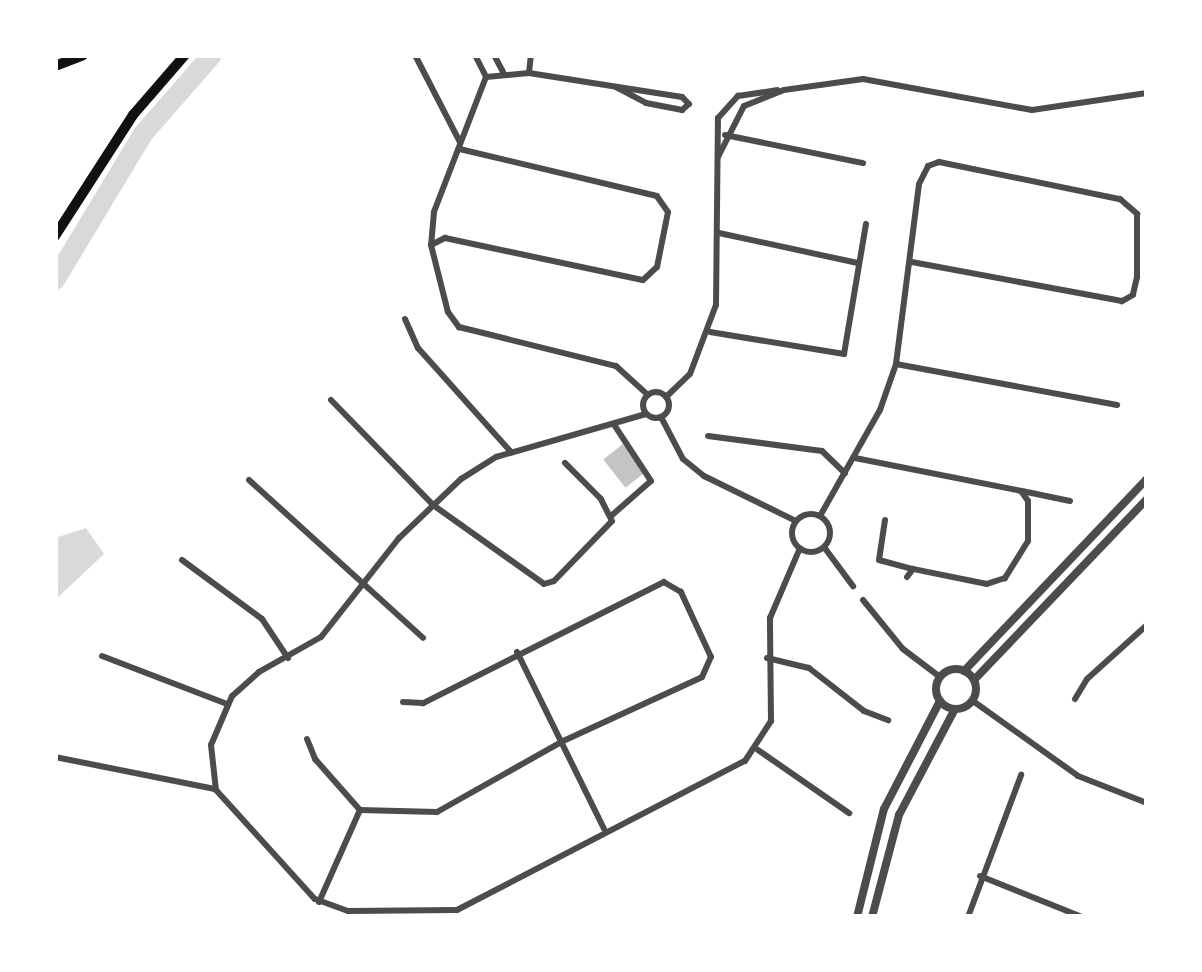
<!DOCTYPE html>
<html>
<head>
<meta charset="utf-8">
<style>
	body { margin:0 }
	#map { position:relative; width:1202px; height:972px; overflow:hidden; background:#fff; font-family:"Source Sans 3",sans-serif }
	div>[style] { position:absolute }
	.water>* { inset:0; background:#d9d9d9 }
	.river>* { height:20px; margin:-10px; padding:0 10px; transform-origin:10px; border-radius:10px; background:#d9d9d9 }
	.building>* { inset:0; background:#c4c4c4; transform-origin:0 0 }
	.minor>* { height:6px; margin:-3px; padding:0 3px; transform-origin:3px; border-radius:3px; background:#4c4c4c }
	.minor>.ring { margin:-3px; padding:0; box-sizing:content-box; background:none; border:6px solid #4c4c4c; border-radius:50% }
	.tertiary>* { height:8px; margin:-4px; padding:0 4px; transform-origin:4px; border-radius:4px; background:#4c4c4c }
	.tertiary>.ring { margin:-4px; padding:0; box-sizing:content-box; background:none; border:8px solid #4c4c4c; border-radius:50% }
	.trunk>* { height:10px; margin:-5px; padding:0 5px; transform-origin:5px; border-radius:5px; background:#111 }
	span { translate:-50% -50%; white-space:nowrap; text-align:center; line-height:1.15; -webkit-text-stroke:10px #fff; paint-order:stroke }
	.frame { position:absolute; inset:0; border:58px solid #fff; pointer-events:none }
</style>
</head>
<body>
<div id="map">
	<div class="water">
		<div style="clip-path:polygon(86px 528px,104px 554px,55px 600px,55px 538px)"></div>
	</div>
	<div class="river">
		<div style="left:55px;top:280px;width:170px;rotate:-58.9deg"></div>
		<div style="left:143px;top:134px;width:105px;rotate:-48.9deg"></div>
	</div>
	<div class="building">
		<div style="left:623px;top:444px;width:36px;height:25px;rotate:52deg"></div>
	</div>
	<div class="minor">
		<div style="left:415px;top:55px;width:98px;rotate:62.7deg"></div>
		<div style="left:475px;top:55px;width:25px;rotate:63deg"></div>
		<div style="left:494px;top:55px;width:19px;rotate:62deg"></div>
		<div style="left:529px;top:73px;width:18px;rotate:-84deg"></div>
		<div style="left:616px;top:87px;width:34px;rotate:28deg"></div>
		<div style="left:646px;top:103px;width:37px;rotate:11deg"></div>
		<div style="left:682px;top:110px;width:9px;rotate:-41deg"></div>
		<div style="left:689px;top:104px;width:10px;rotate:-135deg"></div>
		<div style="left:682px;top:97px;width:155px;rotate:-171.1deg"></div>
		<div style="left:529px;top:73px;width:43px;rotate:174.7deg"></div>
		<div style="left:486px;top:77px;width:145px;rotate:111.1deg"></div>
		<div style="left:434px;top:212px;width:33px;rotate:95deg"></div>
		<div style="left:431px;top:245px;width:69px;rotate:75.8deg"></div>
		<div style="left:448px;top:312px;width:19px;rotate:54deg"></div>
		<div style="left:459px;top:327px;width:162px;rotate:14deg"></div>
		<div style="left:616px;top:366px;width:43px;rotate:42.2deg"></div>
		<div style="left:725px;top:135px;width:141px;rotate:11.5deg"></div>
		<div style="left:718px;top:157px;width:57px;rotate:-63deg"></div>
		<div style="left:744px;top:106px;width:43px;rotate:-21.8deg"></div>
		<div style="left:784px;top:90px;width:80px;rotate:-7.9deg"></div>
		<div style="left:863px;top:79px;width:172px;rotate:10.4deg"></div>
		<div style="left:1032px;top:110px;width:116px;rotate:-8.4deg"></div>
		<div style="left:719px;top:233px;width:142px;rotate:12.2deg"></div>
		<div style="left:431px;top:245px;width:16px;rotate:-27deg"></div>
		<div style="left:445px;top:238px;width:202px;rotate:12deg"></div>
		<div style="left:643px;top:280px;width:19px;rotate:-43deg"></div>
		<div style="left:657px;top:267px;width:56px;rotate:-78.7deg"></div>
		<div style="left:668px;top:212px;width:19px;rotate:-125deg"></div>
		<div style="left:657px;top:196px;width:204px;rotate:-166.6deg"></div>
		<div style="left:405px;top:319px;width:32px;rotate:66deg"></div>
		<div style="left:418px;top:348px;width:140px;rotate:48.2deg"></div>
		<div style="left:710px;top:332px;width:136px;rotate:9.3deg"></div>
		<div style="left:844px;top:354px;width:132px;rotate:-80.4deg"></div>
		<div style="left:896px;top:364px;width:225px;rotate:10.5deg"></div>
		<div class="ring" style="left:643px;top:392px;width:20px;height:20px"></div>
		<div style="left:666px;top:397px;width:33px;rotate:-44deg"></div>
		<div style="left:690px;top:374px;width:74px;rotate:-69.4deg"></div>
		<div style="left:716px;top:305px;width:187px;rotate:-89.4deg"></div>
		<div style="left:718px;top:118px;width:30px;rotate:-48deg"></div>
		<div style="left:738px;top:96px;width:40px;rotate:-8.5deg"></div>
		<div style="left:331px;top:400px;width:146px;rotate:45.8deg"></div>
		<div style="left:433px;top:505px;width:136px;rotate:35.4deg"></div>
		<div style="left:544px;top:584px;width:10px;rotate:-17deg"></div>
		<div style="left:554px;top:581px;width:83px;rotate:-46deg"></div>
		<div style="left:612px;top:521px;width:25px;rotate:-117deg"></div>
		<div style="left:601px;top:499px;width:51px;rotate:-135deg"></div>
		<div style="left:646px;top:414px;width:156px;rotate:164deg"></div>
		<div style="left:496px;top:457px;width:41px;rotate:147.8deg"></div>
		<div style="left:461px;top:479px;width:86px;rotate:136.4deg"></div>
		<div style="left:399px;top:538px;width:126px;rotate:128.2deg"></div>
		<div style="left:321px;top:637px;width:71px;rotate:150.6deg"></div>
		<div style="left:259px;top:672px;width:36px;rotate:138deg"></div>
		<div style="left:232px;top:696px;width:53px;rotate:113.2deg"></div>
		<div style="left:211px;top:745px;width:45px;rotate:83.7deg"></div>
		<div style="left:216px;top:790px;width:147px;rotate:47.8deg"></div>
		<div style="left:315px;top:899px;width:35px;rotate:20deg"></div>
		<div style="left:348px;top:911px;width:109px;rotate:-0.5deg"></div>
		<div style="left:457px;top:910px;width:324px;rotate:-27.4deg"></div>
		<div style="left:745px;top:761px;width:48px;rotate:-57deg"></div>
		<div style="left:771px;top:721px;width:103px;rotate:-90.6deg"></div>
		<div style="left:770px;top:618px;width:76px;rotate:-66.8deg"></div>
		<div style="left:661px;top:417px;width:47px;rotate:62.4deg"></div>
		<div style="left:683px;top:459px;width:27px;rotate:39deg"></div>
		<div style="left:704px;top:476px;width:102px;rotate:26.1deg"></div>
		<div style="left:708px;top:436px;width:115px;rotate:7.5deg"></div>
		<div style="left:822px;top:451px;width:32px;rotate:44deg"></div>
		<div style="left:855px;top:458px;width:169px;rotate:11.2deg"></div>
		<div style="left:1021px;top:491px;width:12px;rotate:55deg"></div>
		<div style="left:1028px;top:501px;width:40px;rotate:90deg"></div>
		<div style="left:1028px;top:541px;width:44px;rotate:121.9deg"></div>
		<div style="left:1005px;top:578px;width:19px;rotate:162deg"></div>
		<div style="left:987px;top:584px;width:76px;rotate:-168.5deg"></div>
		<div style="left:913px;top:569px;width:10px;rotate:127deg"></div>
		<div style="left:249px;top:480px;width:235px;rotate:42.2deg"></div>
		<div style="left:1022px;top:491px;width:49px;rotate:11.8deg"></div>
		<div class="ring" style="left:792px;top:514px;width:32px;height:32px"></div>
		<div style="left:611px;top:516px;width:53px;rotate:-41.2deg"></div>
		<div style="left:651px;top:481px;width:66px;rotate:-123.2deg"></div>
		<div style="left:820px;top:516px;width:122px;rotate:-60.5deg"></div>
		<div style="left:880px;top:410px;width:49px;rotate:-70.8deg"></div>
		<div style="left:896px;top:364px;width:181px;rotate:-82.7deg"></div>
		<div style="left:919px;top:184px;width:20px;rotate:-63deg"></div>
		<div style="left:928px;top:166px;width:12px;rotate:-20deg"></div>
		<div style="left:939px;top:162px;width:185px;rotate:11.6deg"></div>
		<div style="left:1120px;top:199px;width:23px;rotate:41deg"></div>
		<div style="left:1137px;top:214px;width:63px;rotate:90deg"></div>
		<div style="left:1137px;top:277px;width:18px;rotate:103deg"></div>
		<div style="left:1133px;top:295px;width:13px;rotate:151deg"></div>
		<div style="left:1122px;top:301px;width:215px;rotate:-169.5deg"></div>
		<div style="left:885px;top:520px;width:40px;rotate:98.5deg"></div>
		<div style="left:879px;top:560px;width:34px;rotate:15deg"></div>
		<div style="left:824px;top:547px;width:49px;rotate:53.4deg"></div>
		<div style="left:182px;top:560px;width:99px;rotate:36.4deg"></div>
		<div style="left:262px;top:619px;width:47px;rotate:56.3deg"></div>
		<div style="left:863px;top:600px;width:63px;rotate:50.8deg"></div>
		<div style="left:903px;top:649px;width:46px;rotate:37.1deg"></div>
		<div style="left:517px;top:652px;width:197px;rotate:63.8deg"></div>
		<div style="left:102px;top:656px;width:134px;rotate:21deg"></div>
		<div style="left:767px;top:658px;width:43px;rotate:13.4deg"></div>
		<div style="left:809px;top:668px;width:70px;rotate:38deg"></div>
		<div style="left:864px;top:711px;width:26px;rotate:21deg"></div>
		<div style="left:1075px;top:699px;width:23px;rotate:-59deg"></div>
		<div style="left:1087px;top:679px;width:81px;rotate:-42deg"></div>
		<div style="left:973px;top:701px;width:129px;rotate:35.5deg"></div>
		<div style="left:1078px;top:776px;width:74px;rotate:21.4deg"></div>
		<div style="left:307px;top:739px;width:22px;rotate:68deg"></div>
		<div style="left:315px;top:759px;width:68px;rotate:48.6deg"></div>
		<div style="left:360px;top:810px;width:77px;rotate:1.5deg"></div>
		<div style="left:437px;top:812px;width:142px;rotate:-29.4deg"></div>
		<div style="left:561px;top:742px;width:155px;rotate:-24.7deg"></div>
		<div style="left:702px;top:677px;width:22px;rotate:-66deg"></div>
		<div style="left:711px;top:657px;width:72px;rotate:-114.8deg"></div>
		<div style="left:681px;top:592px;width:20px;rotate:-150deg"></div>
		<div style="left:664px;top:582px;width:270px;rotate:153.3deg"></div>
		<div style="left:423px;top:703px;width:20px;rotate:-177deg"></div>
		<div style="left:758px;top:750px;width:111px;rotate:34.7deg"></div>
		<div style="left:55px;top:757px;width:163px;rotate:11.3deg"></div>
		<div style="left:980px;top:876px;width:110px;rotate:21.9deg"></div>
		<div style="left:319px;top:902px;width:101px;rotate:-66deg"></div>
		<div style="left:968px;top:917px;width:152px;rotate:-69.5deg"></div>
	</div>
	<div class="tertiary">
		<div class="ring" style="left:936px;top:669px;width:32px;height:32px"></div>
		<div style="left:964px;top:671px;width:265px;rotate:-46.4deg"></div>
		<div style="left:974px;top:680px;width:250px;rotate:-46.3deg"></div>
		<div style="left:857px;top:917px;width:111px;rotate:-76deg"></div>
		<div style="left:884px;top:809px;width:122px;rotate:-62.6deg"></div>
		<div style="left:872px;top:917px;width:106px;rotate:-75.2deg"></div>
		<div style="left:899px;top:815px;width:120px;rotate:-62.2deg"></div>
	</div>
	<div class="trunk">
		<div style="left:55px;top:66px;width:30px;rotate:-21deg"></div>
		<div style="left:55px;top:236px;width:144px;rotate:-57.2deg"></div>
		<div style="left:133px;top:115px;width:79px;rotate:-49.1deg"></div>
	</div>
	<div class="frame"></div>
</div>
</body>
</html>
